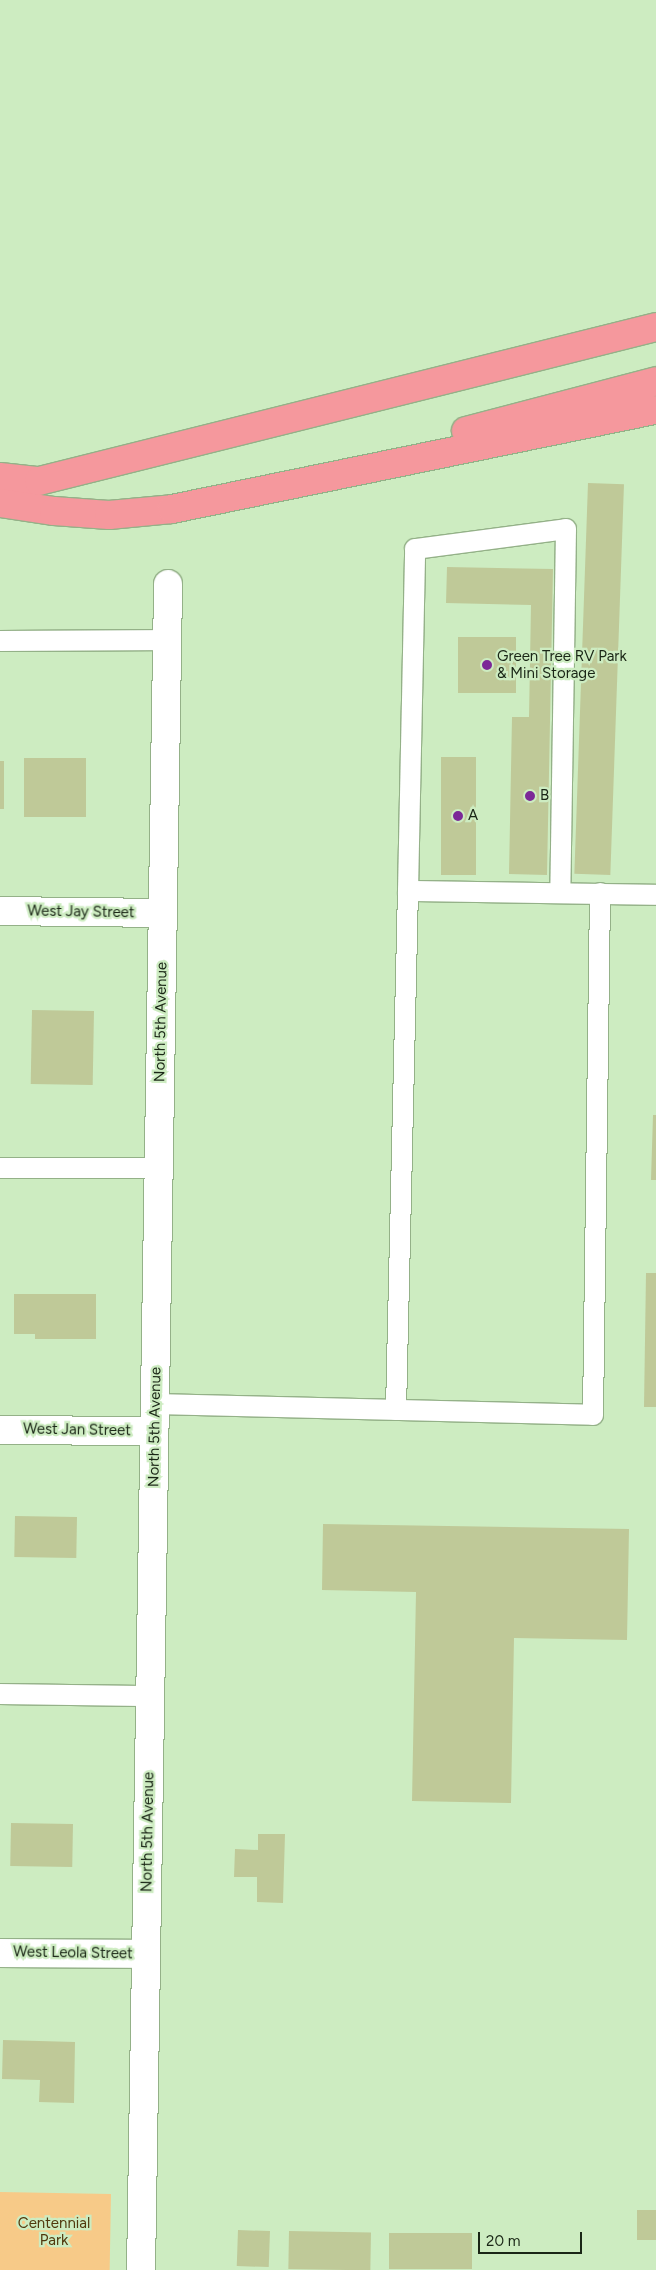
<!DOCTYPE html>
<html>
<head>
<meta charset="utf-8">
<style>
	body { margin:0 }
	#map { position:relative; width:656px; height:2270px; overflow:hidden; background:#cdecc1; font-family:Figtree,sans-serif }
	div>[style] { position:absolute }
	.green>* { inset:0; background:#f7ca88; transform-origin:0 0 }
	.building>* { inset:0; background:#bfc998; transform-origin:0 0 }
	.roads { filter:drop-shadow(1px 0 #94b188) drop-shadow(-1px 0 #94b188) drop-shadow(0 1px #94b188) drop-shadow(0 -1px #94b188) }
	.service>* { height:20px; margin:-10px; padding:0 10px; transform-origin:10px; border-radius:10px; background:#fff }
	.minor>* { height:28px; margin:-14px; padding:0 14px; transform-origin:14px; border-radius:14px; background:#fff }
	.motorway>* { height:28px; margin:-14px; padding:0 14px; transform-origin:14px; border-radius:14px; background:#f5989d }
	.dots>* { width:14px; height:14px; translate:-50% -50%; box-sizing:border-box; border:2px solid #cdecc1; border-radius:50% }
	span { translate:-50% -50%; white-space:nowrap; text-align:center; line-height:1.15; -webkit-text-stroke:4.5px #cdecc1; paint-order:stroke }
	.poi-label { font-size:15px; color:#1a2616 }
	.left { translate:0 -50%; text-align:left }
	.street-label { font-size:15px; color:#1a2616 }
	.park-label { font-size:15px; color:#51380d }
	.scale { position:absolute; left:478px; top:2232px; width:104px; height:22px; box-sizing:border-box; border:2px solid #1a2616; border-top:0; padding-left:6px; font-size:15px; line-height:18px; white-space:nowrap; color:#1a2616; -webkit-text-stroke:4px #cdecc1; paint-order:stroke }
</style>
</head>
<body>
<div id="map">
	<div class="green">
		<div style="left:0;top:2192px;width:111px;height:78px;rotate:1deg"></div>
	</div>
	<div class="building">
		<div style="left:588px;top:483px;width:36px;height:391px;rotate:2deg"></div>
		<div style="clip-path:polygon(447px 567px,553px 569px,547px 875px,509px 874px,512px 717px,529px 717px,531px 605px,446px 603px)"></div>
		<div style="left:458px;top:637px;width:58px;height:56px"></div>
		<div style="left:441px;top:757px;width:35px;height:118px"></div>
		<div style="left:24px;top:758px;width:62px;height:59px"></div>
		<div style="left:0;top:761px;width:4px;height:48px"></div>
		<div style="left:32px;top:1010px;width:62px;height:74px;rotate:1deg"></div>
		<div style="clip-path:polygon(653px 1115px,656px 1115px,656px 1180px,651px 1180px)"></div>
		<div style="clip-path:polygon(646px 1273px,656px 1273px,656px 1407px,644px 1407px)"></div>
		<div style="clip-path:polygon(14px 1294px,96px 1294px,96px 1339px,35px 1339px,35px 1334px,14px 1334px)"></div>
		<div style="left:15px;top:1516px;width:62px;height:41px;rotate:1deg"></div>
		<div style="clip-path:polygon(323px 1524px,629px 1529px,627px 1640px,514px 1638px,511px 1803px,412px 1801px,416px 1592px,322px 1590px)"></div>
		<div style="left:11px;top:1823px;width:62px;height:43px;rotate:1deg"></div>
		<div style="clip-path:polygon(258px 1834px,285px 1834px,283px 1903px,257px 1902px,257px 1877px,234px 1877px,235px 1849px,258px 1850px)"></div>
		<div style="clip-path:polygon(3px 2040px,75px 2042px,74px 2103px,39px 2102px,40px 2080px,2px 2079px)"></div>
		<div style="left:637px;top:2210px;width:19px;height:30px"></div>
		<div style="left:238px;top:2230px;width:32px;height:36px;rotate:2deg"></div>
		<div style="left:289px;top:2231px;width:82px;height:38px;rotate:1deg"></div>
		<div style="left:389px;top:2233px;width:83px;height:36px"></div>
	</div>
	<div class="roads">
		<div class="service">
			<div style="left:0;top:641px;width:167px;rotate:-0.3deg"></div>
			<div style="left:408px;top:891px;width:342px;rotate:-88.8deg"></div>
			<div style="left:415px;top:549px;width:152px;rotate:-7.5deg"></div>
			<div style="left:566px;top:529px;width:364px;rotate:90.9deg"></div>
			<div style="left:0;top:1168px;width:159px"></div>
			<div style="left:155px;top:1404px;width:438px;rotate:1.4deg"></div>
			<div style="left:593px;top:1415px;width:522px;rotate:-89.23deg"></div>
			<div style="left:396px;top:1410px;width:519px;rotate:-88.68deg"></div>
			<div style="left:408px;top:891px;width:248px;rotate:0.9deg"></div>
			<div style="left:0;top:1694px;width:150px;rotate:0.8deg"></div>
		</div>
		<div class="minor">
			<div style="left:0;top:911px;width:163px;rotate:0.7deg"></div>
			<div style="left:0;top:1430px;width:154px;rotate:0.4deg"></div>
			<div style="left:0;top:1953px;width:146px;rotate:0.4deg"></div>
			<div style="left:141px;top:2270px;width:1686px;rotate:-89.08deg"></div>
		</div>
		<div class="motorway">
			<div style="left:466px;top:431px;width:196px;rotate:-14.7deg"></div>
			<div style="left:0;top:477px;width:39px;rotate:6deg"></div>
			<div style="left:39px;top:481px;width:636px;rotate:-14.01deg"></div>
			<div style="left:0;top:503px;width:55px;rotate:8.4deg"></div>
			<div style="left:54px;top:511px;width:55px;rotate:4.2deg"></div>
			<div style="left:109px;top:515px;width:63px;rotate:-5.4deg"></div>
			<div style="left:172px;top:509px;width:494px;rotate:-11.6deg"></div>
		</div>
	</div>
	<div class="dots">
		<div style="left:487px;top:665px;background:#7c2897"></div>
		<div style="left:530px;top:796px;background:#7c2897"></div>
		<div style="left:458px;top:816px;background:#7c2897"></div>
	</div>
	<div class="poi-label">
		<span class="left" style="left:497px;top:665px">Green Tree RV Park<br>&amp; Mini Storage</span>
		<span class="left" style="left:540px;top:796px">B</span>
		<span class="left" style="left:468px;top:816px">A</span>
	</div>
	<div class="street-label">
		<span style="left:81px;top:912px;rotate:1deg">West Jay Street</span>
		<span style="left:161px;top:1022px;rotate:-89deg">North 5th Avenue</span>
		<span style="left:155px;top:1427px;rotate:-89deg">North 5th Avenue</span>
		<span style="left:77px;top:1430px;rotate:1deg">West Jan Street</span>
		<span style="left:148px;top:1832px;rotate:-89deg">North 5th Avenue</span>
		<span style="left:73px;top:1953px;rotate:1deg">West Leola Street</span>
	</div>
	<div class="park-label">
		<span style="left:54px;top:2232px">Centennial<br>Park</span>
	</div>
	<div class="scale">20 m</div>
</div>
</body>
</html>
